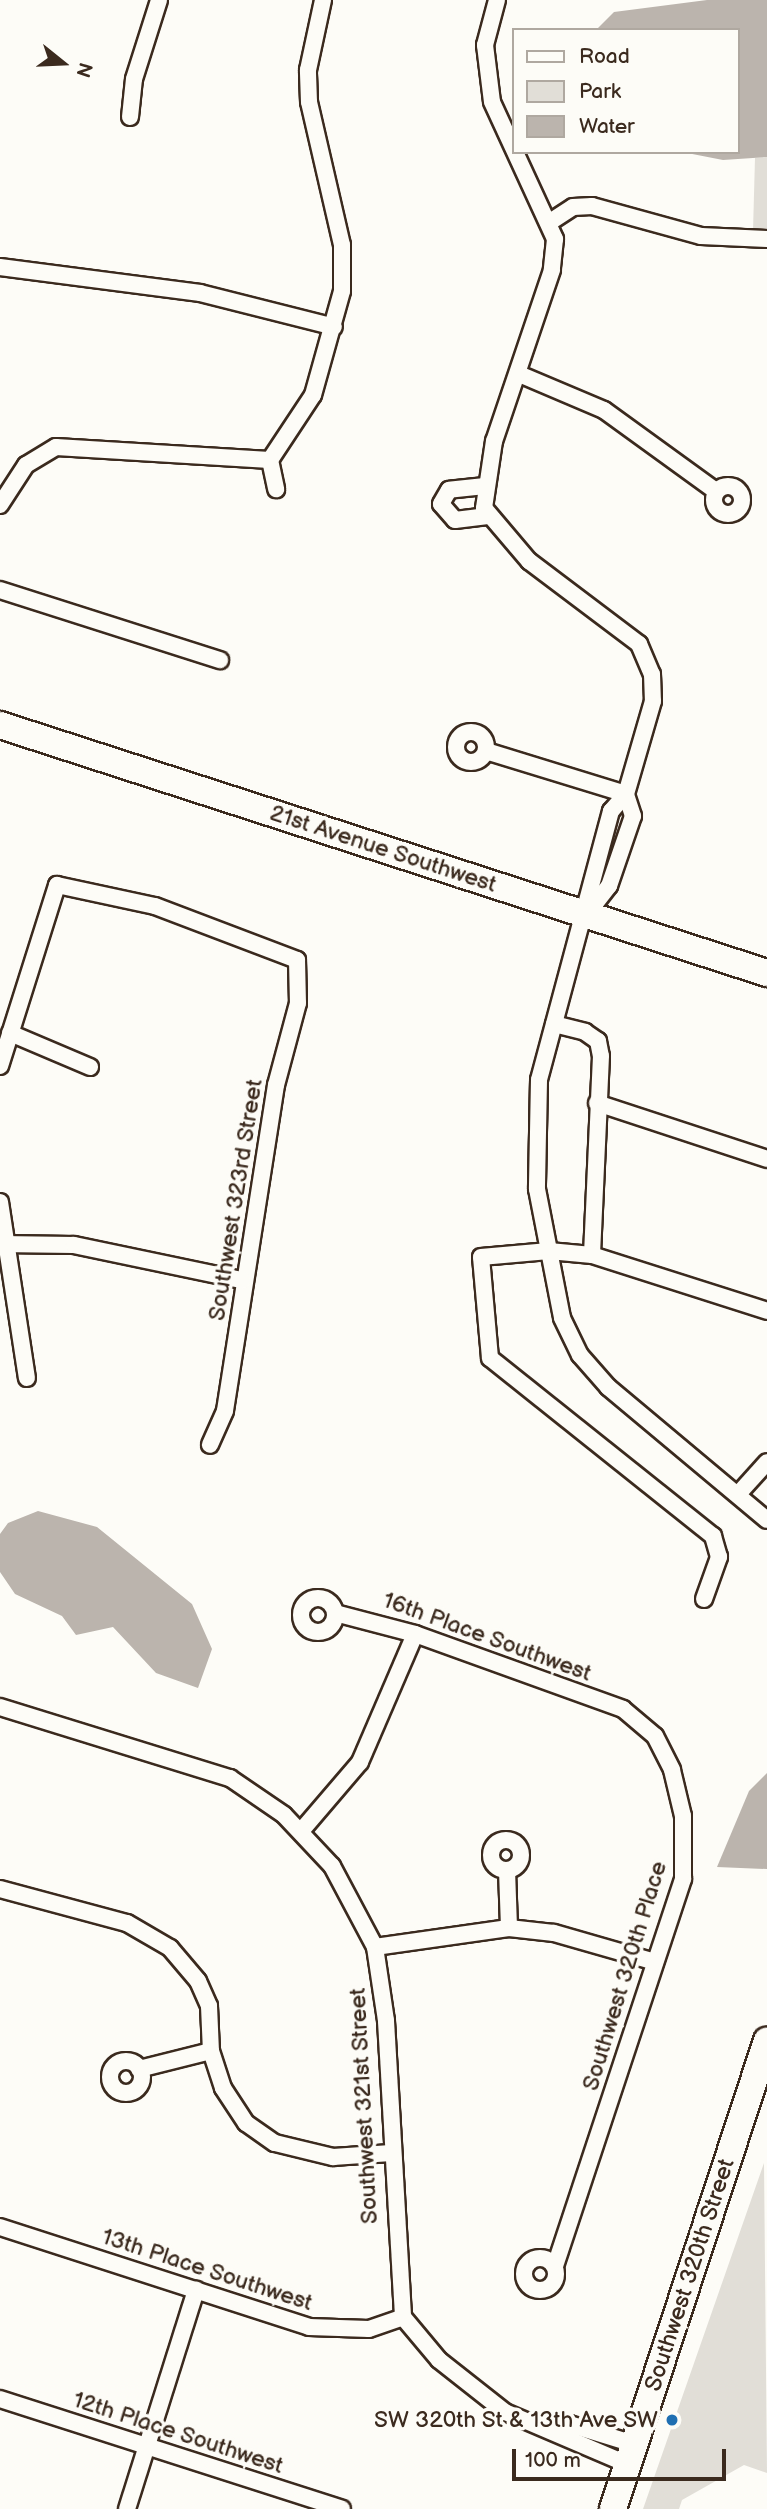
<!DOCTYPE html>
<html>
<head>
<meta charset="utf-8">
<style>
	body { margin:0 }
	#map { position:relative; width:767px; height:2509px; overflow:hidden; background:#fdfcf7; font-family:"Balsamiq Sans",sans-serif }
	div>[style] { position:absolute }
	.green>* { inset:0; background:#e1ded7 }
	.water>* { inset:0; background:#bbb4ad }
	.roads { filter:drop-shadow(2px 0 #3b2a1e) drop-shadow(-2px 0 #3b2a1e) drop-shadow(0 2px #3b2a1e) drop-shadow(0 -2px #3b2a1e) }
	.street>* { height:16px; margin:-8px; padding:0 8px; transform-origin:8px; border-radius:8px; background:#fdfcf7 }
	.street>.ring { margin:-8px; padding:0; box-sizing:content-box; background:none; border:16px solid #fdfcf7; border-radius:50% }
	.primary>* { height:26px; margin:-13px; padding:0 13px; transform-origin:13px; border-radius:13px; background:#fdfcf7 }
	.dots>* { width:19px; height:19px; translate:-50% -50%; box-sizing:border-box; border:4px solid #fdfcf7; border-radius:50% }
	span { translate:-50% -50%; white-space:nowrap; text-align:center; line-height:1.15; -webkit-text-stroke:7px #fdfcf7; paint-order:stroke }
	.street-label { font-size:23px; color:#3b2a1e }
	.poi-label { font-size:23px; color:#3b2a1e }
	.right { translate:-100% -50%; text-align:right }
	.legend { position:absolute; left:512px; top:28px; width:228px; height:126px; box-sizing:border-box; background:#fdfcf7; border:2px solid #afa8a0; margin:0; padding:9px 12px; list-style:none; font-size:21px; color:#3b2a1e }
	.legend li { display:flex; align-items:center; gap:14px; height:35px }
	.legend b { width:35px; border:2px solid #afa8a0 }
	.north { position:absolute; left:28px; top:28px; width:70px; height:70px; -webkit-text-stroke:5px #fdfcf7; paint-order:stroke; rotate:108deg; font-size:19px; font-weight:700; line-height:28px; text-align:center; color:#3b2a1e }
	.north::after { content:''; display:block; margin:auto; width:24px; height:32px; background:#3b2a1e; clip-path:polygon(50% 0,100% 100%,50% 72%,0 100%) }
	.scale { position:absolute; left:512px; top:2449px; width:214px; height:32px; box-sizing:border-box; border:4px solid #3b2a1e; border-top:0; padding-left:9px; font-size:21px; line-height:24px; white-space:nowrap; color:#3b2a1e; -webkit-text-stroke:5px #fdfcf7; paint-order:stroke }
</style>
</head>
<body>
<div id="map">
	<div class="green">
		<div style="clip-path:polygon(767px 157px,767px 230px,753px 231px,755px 158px)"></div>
		<div style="clip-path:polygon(764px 2163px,767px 2473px,744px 2465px,682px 2500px,679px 2509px,643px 2509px)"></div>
	</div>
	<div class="water">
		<div style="clip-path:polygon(707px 0,767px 0,767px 157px,723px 160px,682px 152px,737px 152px,737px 30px,596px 30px,614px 12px)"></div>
		<div style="clip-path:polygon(38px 1511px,97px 1527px,192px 1604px,212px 1649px,198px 1688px,156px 1673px,113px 1627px,76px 1635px,62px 1616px,15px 1594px,0 1572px,0 1534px,8px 1523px)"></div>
		<div style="clip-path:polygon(767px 1773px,767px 1869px,717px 1867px,749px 1791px)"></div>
	</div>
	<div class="roads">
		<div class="street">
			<div style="left:497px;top:0;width:47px;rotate:104.9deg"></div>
			<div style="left:485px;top:45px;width:57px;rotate:83deg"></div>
			<div style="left:492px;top:102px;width:151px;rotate:65.3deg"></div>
			<div style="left:555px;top:239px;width:31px;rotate:96deg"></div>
			<div style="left:552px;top:270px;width:181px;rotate:108.7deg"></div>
			<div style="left:494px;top:441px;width:68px;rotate:98.5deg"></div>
			<div style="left:484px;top:508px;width:70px;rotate:49.7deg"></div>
			<div style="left:529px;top:561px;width:138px;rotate:37deg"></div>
			<div style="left:639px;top:644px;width:33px;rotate:67deg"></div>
			<div style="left:652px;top:674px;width:27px;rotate:88deg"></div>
			<div style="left:653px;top:701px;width:97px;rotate:106.2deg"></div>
			<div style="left:626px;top:794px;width:23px;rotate:131deg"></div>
			<div style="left:611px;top:811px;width:278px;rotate:105deg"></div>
			<div style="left:539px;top:1080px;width:109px;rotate:91.1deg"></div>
			<div style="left:537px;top:1189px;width:131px;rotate:79deg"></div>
			<div style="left:562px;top:1318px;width:41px;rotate:64.1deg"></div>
			<div style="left:580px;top:1355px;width:43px;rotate:48.8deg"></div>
			<div style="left:608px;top:1387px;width:207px;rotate:39.9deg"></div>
			<div style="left:130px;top:117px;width:38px;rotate:-84deg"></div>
			<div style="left:134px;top:79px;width:83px;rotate:-72.4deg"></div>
			<div style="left:550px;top:222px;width:27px;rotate:-33deg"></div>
			<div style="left:573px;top:207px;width:19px;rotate:-3deg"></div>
			<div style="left:592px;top:206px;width:113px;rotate:15.4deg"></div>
			<div style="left:701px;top:236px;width:66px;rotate:2.6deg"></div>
			<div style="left:0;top:267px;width:202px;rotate:7.4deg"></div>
			<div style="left:200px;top:293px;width:138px;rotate:14.2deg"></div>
			<div style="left:519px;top:374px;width:92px;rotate:23deg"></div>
			<div style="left:604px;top:410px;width:138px;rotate:35.9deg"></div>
			<div style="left:270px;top:460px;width:78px;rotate:-56.5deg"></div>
			<div style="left:313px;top:395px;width:108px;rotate:-74.4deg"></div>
			<div style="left:342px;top:291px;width:46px;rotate:-90deg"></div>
			<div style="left:342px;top:245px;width:147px;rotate:-103deg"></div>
			<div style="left:309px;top:102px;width:32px;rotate:-92deg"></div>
			<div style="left:308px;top:70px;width:72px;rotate:-77.9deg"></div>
			<div class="ring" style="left:714px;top:486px;width:12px;height:12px"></div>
			<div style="left:485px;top:486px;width:36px;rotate:174deg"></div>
			<div style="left:449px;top:490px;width:16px;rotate:120deg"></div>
			<div style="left:441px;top:504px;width:21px;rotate:49deg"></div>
			<div style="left:455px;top:520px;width:33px;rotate:-7deg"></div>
			<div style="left:0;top:505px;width:48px;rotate:-57deg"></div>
			<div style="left:26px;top:465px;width:35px;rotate:-31deg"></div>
			<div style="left:56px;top:447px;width:214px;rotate:3.5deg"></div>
			<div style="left:270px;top:460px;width:30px;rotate:78deg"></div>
			<div style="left:0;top:590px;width:231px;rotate:17.7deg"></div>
			<div class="ring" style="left:456px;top:732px;width:14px;height:14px"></div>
			<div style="left:486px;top:751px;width:146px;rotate:17.1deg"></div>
			<div style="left:587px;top:914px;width:36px;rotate:-52deg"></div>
			<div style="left:609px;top:886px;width:74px;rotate:-71.1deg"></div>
			<div style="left:633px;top:816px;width:23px;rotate:-108deg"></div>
			<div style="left:554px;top:1024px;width:32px;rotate:14deg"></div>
			<div style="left:585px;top:1032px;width:16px;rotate:35deg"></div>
			<div style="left:598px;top:1041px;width:15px;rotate:79deg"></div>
			<div style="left:601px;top:1056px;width:199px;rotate:92.6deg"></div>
			<div style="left:10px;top:1033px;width:87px;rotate:23deg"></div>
			<div style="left:0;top:1066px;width:190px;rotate:-72.5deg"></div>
			<div style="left:57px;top:885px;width:100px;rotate:12.1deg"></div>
			<div style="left:155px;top:906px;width:152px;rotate:20.8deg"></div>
			<div style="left:297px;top:960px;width:43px;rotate:88.7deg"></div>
			<div style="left:298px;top:1003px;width:85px;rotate:105deg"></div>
			<div style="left:276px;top:1085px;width:330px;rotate:98.9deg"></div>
			<div style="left:225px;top:1411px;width:37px;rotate:114deg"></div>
			<div style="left:597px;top:1103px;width:179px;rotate:18.2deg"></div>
			<div style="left:0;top:1202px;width:178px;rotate:81.3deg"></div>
			<div style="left:0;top:1244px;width:74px;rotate:0.8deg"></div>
			<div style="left:74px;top:1245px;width:172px;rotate:11.8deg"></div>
			<div style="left:740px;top:1492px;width:40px;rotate:-48deg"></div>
			<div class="ring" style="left:301px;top:1598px;width:18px;height:18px"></div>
			<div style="left:704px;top:1599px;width:45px;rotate:-70.3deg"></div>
			<div style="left:719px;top:1557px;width:22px;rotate:-106deg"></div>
			<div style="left:713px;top:1536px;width:285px;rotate:-141.4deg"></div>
			<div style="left:490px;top:1358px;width:101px;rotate:-95.1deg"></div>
			<div style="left:481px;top:1257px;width:68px;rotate:-5deg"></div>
			<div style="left:549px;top:1251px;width:43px;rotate:5.3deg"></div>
			<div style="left:592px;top:1255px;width:184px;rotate:17.7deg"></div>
			<div style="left:335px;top:1613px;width:83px;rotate:14.7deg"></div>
			<div style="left:415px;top:1634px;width:221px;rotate:19.8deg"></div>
			<div style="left:623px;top:1709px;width:42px;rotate:40.2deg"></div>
			<div style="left:655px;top:1736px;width:38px;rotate:63deg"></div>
			<div style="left:672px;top:1770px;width:47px;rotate:76.6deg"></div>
			<div style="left:683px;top:1816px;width:63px;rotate:90deg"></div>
			<div style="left:683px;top:1879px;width:408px;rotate:108.3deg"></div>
			<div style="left:0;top:1707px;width:241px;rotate:17.2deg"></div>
			<div style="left:230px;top:1778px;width:65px;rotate:34.4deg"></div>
			<div style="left:284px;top:1815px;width:70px;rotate:46.7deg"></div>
			<div style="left:332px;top:1866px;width:92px;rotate:62deg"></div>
			<div style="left:375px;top:1947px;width:75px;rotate:81.5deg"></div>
			<div style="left:386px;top:2021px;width:296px;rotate:86.7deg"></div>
			<div style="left:302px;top:1830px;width:89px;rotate:-49.5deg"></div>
			<div style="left:360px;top:1762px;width:139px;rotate:-66.7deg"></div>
			<div class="ring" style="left:491px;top:1840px;width:14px;height:14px"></div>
			<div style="left:507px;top:1870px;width:58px;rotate:88deg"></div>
			<div style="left:0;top:1889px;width:131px;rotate:15deg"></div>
			<div style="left:127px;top:1923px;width:50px;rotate:30.2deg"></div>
			<div style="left:170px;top:1948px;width:43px;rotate:49.7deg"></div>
			<div style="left:198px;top:1981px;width:27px;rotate:66deg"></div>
			<div style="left:209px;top:2006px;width:45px;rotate:87.5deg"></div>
			<div style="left:211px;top:2051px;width:39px;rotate:72deg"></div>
			<div style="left:223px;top:2088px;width:42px;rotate:56.7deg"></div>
			<div style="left:246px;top:2123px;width:35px;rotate:35deg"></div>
			<div style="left:275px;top:2143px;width:60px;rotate:13.6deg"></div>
			<div style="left:333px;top:2157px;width:58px;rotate:-3.9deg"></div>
			<div style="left:375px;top:1947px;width:135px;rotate:-8.1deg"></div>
			<div style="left:509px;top:1928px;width:45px;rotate:6.3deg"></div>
			<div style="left:554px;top:1933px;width:105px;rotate:16deg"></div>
			<div class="ring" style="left:110px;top:2061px;width:16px;height:16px"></div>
			<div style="left:139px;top:2069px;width:74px;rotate:-14deg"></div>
			<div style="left:0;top:2227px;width:325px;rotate:17.9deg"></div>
			<div style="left:309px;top:2327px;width:60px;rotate:1.9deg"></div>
			<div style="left:369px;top:2329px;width:36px;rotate:-19deg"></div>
			<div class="ring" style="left:524px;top:2258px;width:16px;height:16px"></div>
			<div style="left:403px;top:2317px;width:56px;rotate:50.1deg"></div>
			<div style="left:439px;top:2360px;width:84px;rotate:38.2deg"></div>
			<div style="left:505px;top:2412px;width:133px;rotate:23.1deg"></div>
			<div style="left:0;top:2399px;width:359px;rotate:17.8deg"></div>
			<div style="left:555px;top:2429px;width:15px;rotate:-20deg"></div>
			<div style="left:569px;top:2424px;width:68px;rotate:17.1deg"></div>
			<div style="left:127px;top:2509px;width:230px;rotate:-72.5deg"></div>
		</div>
		<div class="primary">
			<div style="left:0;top:725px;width:806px;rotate:17.92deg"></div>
			<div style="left:613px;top:2509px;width:493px;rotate:-71.8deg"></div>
		</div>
	</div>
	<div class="dots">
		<div style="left:672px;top:2420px;background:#1f6fb2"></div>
	</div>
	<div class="street-label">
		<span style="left:383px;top:849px;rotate:18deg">21st Avenue Southwest</span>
		<span style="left:236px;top:1200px;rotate:-81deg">Southwest 323rd Street</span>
		<span style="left:487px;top:1637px;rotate:20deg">16th Place Southwest</span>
		<span style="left:625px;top:1976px;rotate:-73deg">Southwest 320th Place</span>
		<span style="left:364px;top:2106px;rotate:-93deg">Southwest 321st Street</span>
		<span style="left:207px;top:2270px;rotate:18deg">13th Place Southwest</span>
		<span style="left:690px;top:2275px;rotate:-72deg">Southwest 320th Street</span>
		<span style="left:178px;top:2433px;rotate:18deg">12th Place Southwest</span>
	</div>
	<div class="poi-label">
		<span class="right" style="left:658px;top:2420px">SW 320th St &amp; 13th Ave SW</span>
	</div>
	<ul class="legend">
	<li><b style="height:9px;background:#fdfcf7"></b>Road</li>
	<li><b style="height:19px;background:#e1ded7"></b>Park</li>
	<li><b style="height:19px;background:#bbb4ad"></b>Water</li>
	</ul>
	<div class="north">N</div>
	<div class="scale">100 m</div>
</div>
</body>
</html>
